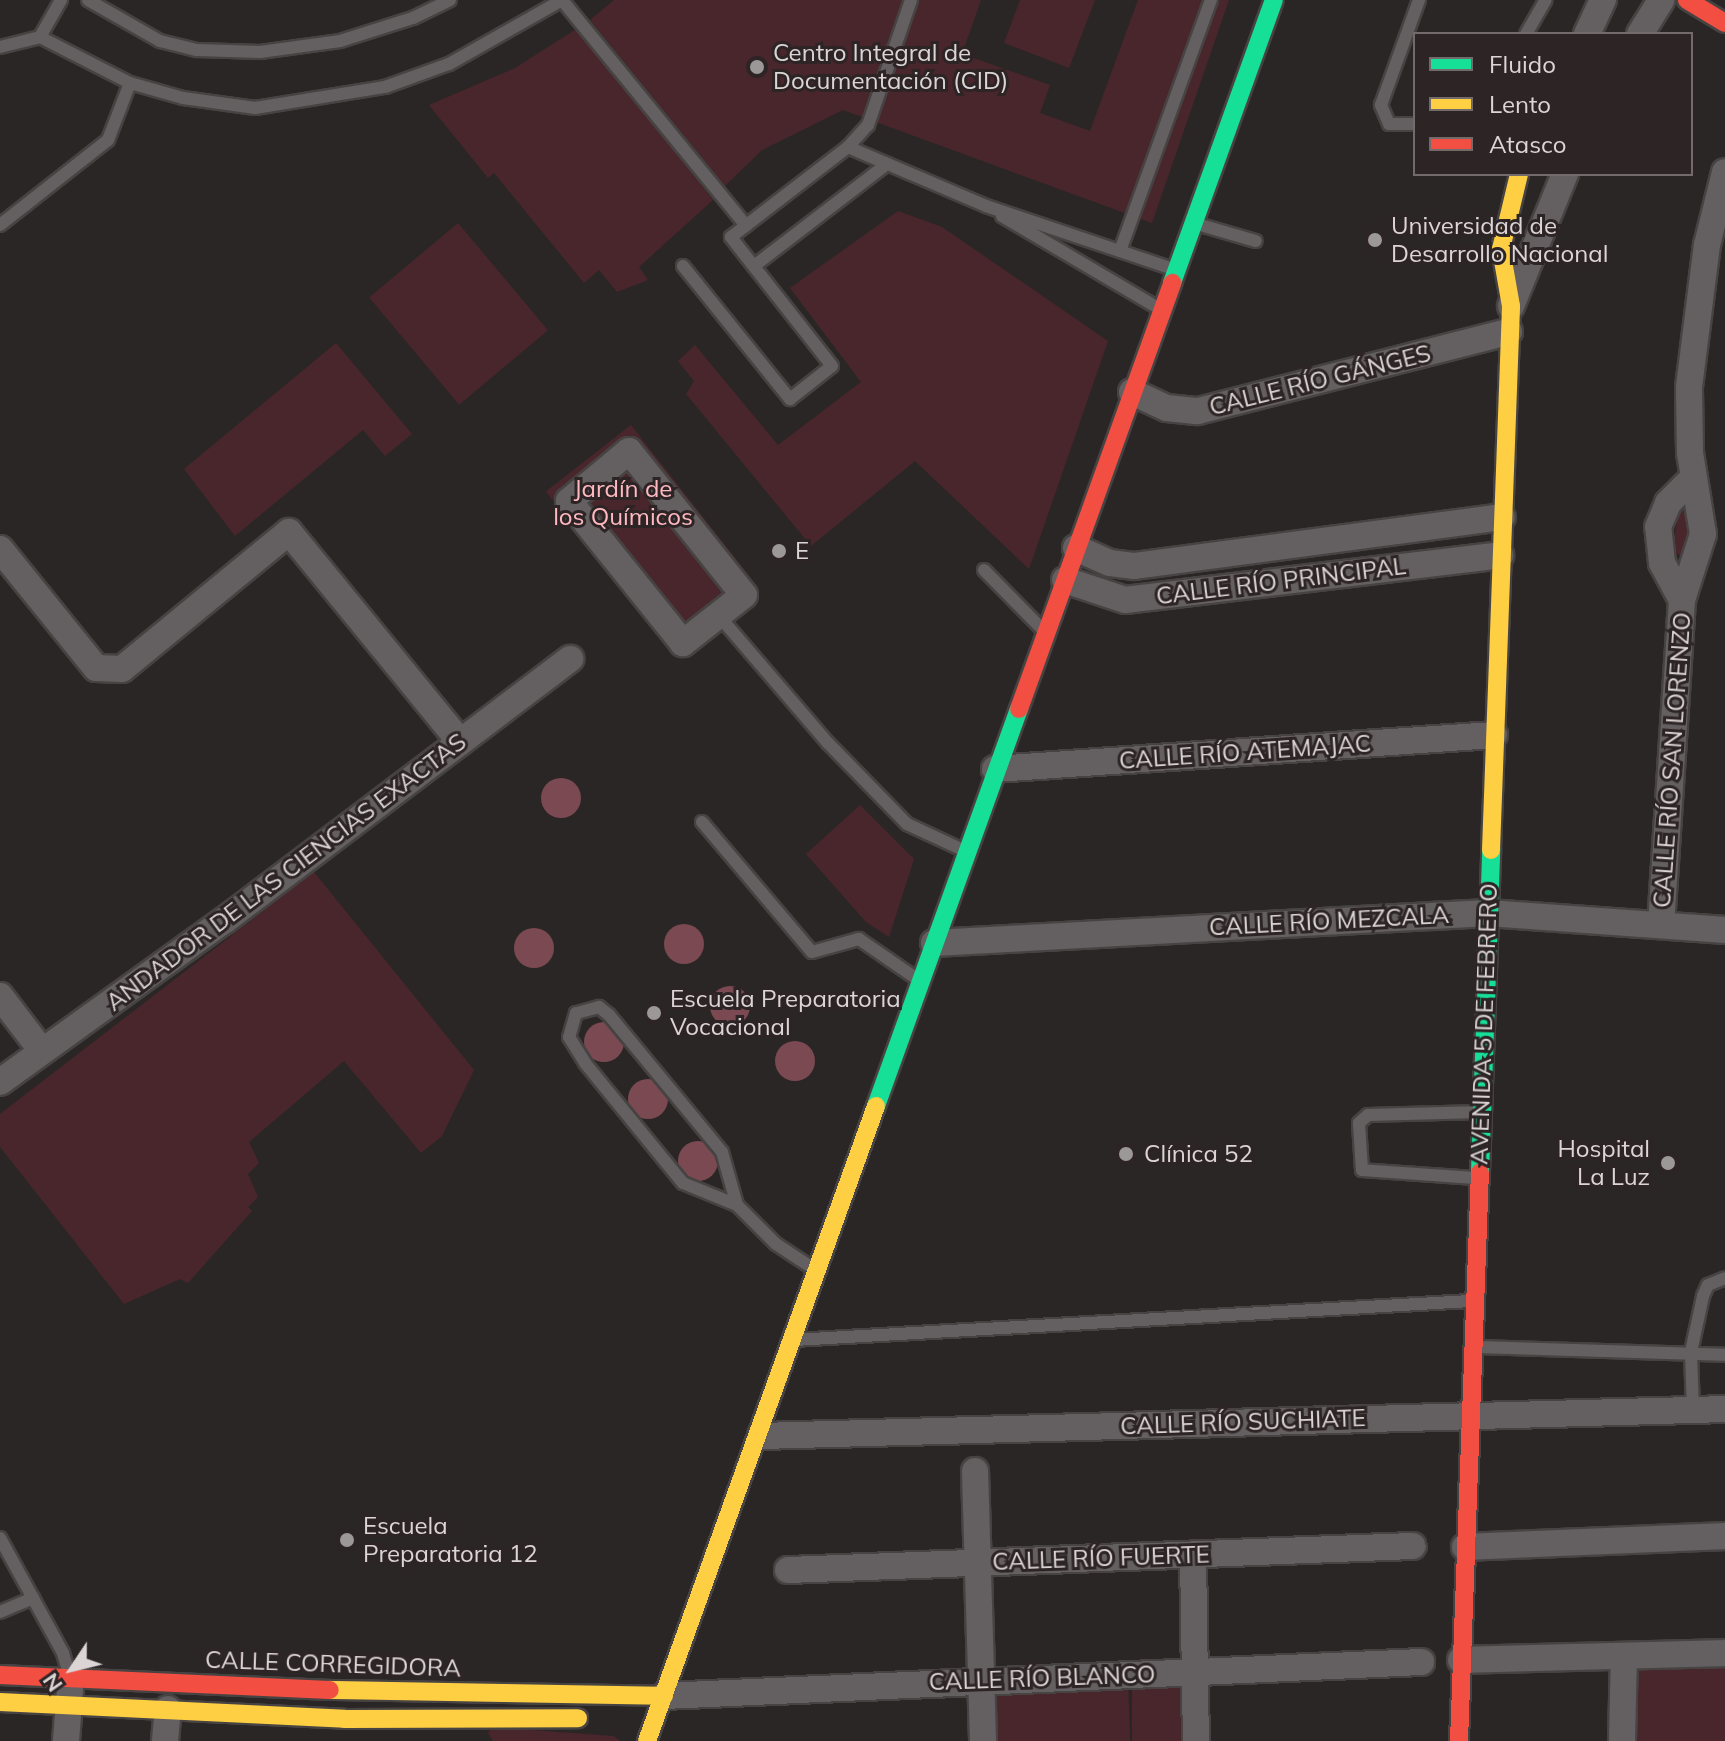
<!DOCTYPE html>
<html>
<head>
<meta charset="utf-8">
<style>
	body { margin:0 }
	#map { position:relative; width:1725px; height:1741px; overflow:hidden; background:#2b2626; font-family:Mulish,sans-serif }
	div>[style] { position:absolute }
	.green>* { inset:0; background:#49262b; transform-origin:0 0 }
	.water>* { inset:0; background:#7b4951 }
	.round { border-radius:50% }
	.roads { filter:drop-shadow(2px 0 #474343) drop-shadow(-2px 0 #474343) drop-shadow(0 2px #474343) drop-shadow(0 -2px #474343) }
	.lane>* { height:12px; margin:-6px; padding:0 6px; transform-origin:6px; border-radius:6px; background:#646061 }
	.street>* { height:26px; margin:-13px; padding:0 13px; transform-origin:13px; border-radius:13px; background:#646061 }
	.fast>* { height:18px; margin:-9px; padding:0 9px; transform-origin:9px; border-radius:9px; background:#16e098 }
	.slow>* { height:18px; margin:-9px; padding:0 9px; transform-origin:9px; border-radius:9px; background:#ffcf43 }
	.jam>* { height:18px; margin:-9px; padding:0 9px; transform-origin:9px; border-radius:9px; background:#f24e42 }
	.dots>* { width:22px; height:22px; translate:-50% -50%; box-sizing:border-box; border:4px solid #2d2425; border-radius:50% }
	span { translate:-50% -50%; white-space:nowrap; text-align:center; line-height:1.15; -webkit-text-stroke:6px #2d2425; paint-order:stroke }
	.poi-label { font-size:24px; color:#dbd5d5 }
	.left { translate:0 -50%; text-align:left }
	.right { translate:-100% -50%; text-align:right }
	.street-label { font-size:24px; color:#dbd5d5 }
	.park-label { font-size:24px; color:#ffb9c1 }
	.legend { position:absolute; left:1413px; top:32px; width:280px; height:144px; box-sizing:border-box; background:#2d2425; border:2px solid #736b6b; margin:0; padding:10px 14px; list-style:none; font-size:24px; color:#dbd5d5 }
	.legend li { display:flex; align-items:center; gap:16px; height:40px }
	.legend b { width:40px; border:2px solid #736b6b }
	.north { position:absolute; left:32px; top:1629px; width:80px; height:80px; -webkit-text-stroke:6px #2d2425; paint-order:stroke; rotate:235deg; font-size:22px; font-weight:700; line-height:32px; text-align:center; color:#dbd5d5 }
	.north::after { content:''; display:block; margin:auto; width:28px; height:36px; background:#dbd5d5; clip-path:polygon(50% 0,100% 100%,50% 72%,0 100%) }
</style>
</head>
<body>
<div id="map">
	<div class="green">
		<div style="clip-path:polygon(614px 0,981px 0,962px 54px,1050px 85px,1040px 113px,1090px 131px,1138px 0,1229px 0,1152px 223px,843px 110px,762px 150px,725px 186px,590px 20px)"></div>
		<div style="clip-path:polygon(1020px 0,1095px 0,1069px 68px,1004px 43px)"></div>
		<div style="clip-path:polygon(578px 28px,713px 200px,639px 267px,648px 280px,617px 292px,599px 270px,584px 283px,494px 173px,488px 178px,429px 105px,515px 68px)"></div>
		<div style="clip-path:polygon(898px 211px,942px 227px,1108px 341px,1029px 569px,915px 461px,811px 546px,686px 394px,694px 381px,678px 361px,695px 345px,778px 445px,861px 382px,790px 288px)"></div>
		<div style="left:458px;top:223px;width:140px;height:116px;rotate:50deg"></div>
		<div style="clip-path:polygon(336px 343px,412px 434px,385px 456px,363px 430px,235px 536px,184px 469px)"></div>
		<div style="left:631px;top:425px;width:193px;height:108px;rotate:52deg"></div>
		<div style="clip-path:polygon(1680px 508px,1695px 511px,1690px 558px,1674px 553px,1672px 547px)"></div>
		<div style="clip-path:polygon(860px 805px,914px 859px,889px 937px,866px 922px,806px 854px)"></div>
		<div style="clip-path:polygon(314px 872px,474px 1070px,442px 1136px,421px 1153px,344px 1061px,249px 1142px,259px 1163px,248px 1174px,258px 1197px,248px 1207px,252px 1211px,188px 1283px,180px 1279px,124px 1304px,0 1147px,0 1114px)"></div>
		<div style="left:1725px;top:1667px;width:74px;height:88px;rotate:90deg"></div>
		<div style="left:1128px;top:1678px;width:63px;height:141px;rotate:88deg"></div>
		<div style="left:1192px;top:1682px;width:59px;height:60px;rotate:90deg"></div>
		<div style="clip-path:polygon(492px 1727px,614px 1736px,620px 1741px,493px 1741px,488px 1733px)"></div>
	</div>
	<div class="water">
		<div class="round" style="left:541px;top:778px;width:40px;height:40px"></div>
		<div class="round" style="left:664px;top:924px;width:40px;height:40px"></div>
		<div class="round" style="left:514px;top:928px;width:40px;height:40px"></div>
		<div class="round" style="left:710px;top:986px;width:40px;height:40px"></div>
		<div class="round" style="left:584px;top:1022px;width:40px;height:40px"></div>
		<div class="round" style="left:775px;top:1041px;width:40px;height:40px"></div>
		<div class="round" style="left:628px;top:1079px;width:40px;height:40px"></div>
		<div class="round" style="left:678px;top:1141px;width:40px;height:40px"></div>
	</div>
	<div class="roads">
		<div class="lane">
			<div style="left:88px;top:0;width:83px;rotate:29.7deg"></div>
			<div style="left:160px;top:41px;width:38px;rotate:14deg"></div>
			<div style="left:197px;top:50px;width:63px;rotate:1.8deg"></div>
			<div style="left:260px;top:52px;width:81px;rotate:-7.8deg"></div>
			<div style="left:340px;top:41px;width:77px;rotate:-17.5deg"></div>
			<div style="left:413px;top:18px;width:41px;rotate:-25.9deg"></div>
			<div style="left:562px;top:0;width:291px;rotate:50.8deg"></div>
			<div style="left:1526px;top:34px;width:39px;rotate:-60deg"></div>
			<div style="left:40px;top:37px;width:43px;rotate:-60.4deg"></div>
			<div style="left:0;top:47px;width:41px;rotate:-14deg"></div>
			<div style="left:40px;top:37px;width:101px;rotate:27.1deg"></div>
			<div style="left:130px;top:83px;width:55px;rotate:15.8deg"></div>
			<div style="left:183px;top:98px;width:73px;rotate:7.9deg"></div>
			<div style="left:255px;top:108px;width:132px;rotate:-9.2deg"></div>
			<div style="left:385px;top:87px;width:68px;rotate:-19.8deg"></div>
			<div style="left:449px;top:64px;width:130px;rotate:-29.5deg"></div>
			<div style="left:1415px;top:124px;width:26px;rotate:180deg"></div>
			<div style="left:1389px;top:124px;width:21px;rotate:-113deg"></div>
			<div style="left:1381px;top:105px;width:112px;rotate:-70.1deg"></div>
			<div style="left:848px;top:147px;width:150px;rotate:23.1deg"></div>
			<div style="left:986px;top:206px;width:197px;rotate:18.6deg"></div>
			<div style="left:1002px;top:216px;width:181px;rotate:30.5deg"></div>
			<div style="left:1197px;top:224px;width:61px;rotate:16.1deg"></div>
			<div style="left:0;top:225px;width:137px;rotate:-38.2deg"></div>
			<div style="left:108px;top:140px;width:61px;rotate:-68.9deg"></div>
			<div style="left:1120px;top:251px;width:267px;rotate:-70.1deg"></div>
			<div style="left:683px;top:266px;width:171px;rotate:51.2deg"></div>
			<div style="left:790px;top:399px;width:53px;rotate:-38.2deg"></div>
			<div style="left:832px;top:366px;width:164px;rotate:-128.1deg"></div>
			<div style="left:731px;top:237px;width:148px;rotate:-37.6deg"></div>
			<div style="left:848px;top:147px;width:30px;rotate:-48deg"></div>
			<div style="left:868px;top:125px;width:132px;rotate:-71deg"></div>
			<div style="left:754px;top:266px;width:168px;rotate:-37.5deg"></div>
			<div style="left:984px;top:570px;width:84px;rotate:45.5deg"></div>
			<div style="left:719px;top:616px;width:167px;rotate:49.4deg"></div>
			<div style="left:828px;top:743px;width:113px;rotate:45.7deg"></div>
			<div style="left:907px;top:824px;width:62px;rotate:24.9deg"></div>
			<div style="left:702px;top:822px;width:170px;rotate:49.8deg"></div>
			<div style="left:812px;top:952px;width:49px;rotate:-15.5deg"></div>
			<div style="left:859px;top:939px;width:70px;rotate:34.6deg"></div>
			<div style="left:1475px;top:1178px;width:113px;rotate:-176deg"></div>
			<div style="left:1362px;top:1170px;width:47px;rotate:-93.7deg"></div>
			<div style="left:1359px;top:1123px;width:12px;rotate:-42deg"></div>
			<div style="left:1368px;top:1115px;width:112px;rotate:-1.5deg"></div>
			<div style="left:737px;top:1205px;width:55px;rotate:-105.8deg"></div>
			<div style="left:722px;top:1152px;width:178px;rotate:-129.5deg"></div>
			<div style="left:609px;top:1015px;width:13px;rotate:-141deg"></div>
			<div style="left:599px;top:1007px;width:24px;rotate:165deg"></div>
			<div style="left:576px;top:1013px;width:25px;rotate:106deg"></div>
			<div style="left:569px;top:1037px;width:31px;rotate:58deg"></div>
			<div style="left:585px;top:1063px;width:155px;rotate:50.8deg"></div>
			<div style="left:683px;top:1183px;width:58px;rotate:22.2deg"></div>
			<div style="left:737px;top:1205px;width:55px;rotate:45deg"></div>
			<div style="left:776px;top:1244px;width:45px;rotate:33.3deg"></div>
			<div style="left:794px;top:1340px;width:678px;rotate:-3.3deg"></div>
			<div style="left:1476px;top:1347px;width:249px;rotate:1.8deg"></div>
			<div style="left:1693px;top:1410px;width:58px;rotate:-92deg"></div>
			<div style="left:1691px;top:1352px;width:57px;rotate:-77.9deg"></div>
			<div style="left:1703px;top:1296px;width:12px;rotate:-66deg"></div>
			<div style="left:1708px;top:1285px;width:18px;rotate:-22deg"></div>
			<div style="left:0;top:1538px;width:131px;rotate:61.3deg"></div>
			<div style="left:63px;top:1653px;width:22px;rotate:74deg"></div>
			<div style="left:0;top:1612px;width:36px;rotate:-23deg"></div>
		</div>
		<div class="street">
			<div style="left:1587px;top:34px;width:38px;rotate:-65deg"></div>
			<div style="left:1640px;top:34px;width:40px;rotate:-58deg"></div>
			<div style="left:1511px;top:306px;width:143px;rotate:-67.8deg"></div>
			<div style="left:1132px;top:392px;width:38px;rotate:25deg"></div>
			<div style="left:1167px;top:408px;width:31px;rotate:6deg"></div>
			<div style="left:1198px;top:411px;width:321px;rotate:-14.3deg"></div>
			<div style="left:629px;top:451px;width:184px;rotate:51.4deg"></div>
			<div style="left:744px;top:595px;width:78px;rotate:141.8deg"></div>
			<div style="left:683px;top:643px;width:182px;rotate:-128.8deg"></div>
			<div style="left:569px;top:501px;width:78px;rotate:-39.8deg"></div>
			<div style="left:1076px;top:548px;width:37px;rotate:24deg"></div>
			<div style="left:1110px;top:563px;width:25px;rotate:7deg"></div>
			<div style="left:1135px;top:566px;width:370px;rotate:-7.6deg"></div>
			<div style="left:0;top:549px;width:153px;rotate:51.1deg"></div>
			<div style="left:96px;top:668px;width:26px;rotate:2deg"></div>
			<div style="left:122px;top:669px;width:216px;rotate:-39.4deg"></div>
			<div style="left:289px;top:532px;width:271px;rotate:50.8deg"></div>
			<div style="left:1065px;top:580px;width:63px;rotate:18.4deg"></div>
			<div style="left:1125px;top:600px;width:378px;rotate:-6.8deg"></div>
			<div style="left:1682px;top:600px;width:42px;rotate:-118.4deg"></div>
			<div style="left:1662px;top:563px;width:36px;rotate:-96deg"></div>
			<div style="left:1658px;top:527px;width:26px;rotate:-67deg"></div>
			<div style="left:1668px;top:503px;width:34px;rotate:-45deg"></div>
			<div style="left:995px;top:769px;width:500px;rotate:-3.9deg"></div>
			<div style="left:1661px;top:925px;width:326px;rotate:-86.3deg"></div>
			<div style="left:1682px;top:600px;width:69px;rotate:-72.3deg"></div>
			<div style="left:1703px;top:534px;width:82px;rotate:-99.1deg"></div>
			<div style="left:1690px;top:453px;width:66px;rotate:-90.9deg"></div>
			<div style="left:1689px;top:387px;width:143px;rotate:-82.8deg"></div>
			<div style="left:1707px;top:245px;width:75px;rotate:-76.1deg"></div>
			<div style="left:934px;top:943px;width:555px;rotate:-3.1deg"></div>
			<div style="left:1488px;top:913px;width:238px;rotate:4.1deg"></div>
			<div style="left:0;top:996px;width:69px;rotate:52.6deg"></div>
			<div style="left:0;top:1082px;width:277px;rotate:-35.8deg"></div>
			<div style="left:225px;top:920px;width:433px;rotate:-37.1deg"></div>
			<div style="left:761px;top:1436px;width:964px;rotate:-1.6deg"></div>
			<div style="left:975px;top:1471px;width:270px;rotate:88.3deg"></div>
			<div style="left:1465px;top:1547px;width:260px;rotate:-2.4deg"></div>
			<div style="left:1193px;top:1555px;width:186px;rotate:89.1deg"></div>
			<div style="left:788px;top:1570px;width:625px;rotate:-2.2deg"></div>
			<div style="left:1461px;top:1660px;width:264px;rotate:-1.5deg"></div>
			<div style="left:664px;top:1696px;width:758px;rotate:-2.57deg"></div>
			<div style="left:66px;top:1741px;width:52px;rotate:-85.6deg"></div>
			<div style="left:165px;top:1741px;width:32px;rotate:-85deg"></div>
			<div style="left:1622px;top:1741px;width:85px;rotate:-88.7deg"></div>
		</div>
		<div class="fast">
			<div style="left:1172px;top:283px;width:301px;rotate:-70.2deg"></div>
			<div style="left:876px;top:1106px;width:422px;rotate:-70.2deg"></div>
			<div style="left:1480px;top:1172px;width:322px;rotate:-88deg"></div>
		</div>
		<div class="slow">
			<div style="left:1491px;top:850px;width:544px;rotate:-87.89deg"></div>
			<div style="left:1511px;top:306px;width:58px;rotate:-100deg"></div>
			<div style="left:1501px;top:249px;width:77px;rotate:-76.5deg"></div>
			<div style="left:330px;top:1690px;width:334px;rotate:1deg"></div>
			<div style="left:0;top:1702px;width:345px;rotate:2.8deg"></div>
			<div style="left:345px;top:1719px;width:233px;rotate:-0.2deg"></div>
			<div style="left:647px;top:1741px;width:675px;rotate:-70.17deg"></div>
		</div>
		<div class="jam">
			<div style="left:1687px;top:0;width:44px;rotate:31.2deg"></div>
			<div style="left:1019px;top:709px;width:453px;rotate:-70.2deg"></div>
			<div style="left:0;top:1675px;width:330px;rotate:2.6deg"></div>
			<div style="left:1459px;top:1741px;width:569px;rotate:-87.89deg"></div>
		</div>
	</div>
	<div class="dots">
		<div style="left:757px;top:67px;background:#9d9898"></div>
		<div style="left:1375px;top:240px;background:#9d9898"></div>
		<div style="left:779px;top:551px;background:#9d9898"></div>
		<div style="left:654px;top:1013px;background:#9d9898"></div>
		<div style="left:1126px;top:1154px;background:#9d9898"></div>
		<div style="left:1668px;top:1163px;background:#9d9898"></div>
		<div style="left:347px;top:1540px;background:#9d9898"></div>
	</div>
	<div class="poi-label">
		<span class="left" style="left:773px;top:67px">Centro Integral de<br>Documentación (CID)</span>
		<span class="left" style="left:1391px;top:240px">Universidad de<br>Desarrollo Nacional</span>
		<span class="left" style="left:795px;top:551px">E</span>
		<span class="left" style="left:670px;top:1013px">Escuela Preparatoria<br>Vocacional</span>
		<span class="right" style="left:1650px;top:1163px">Hospital<br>La Luz</span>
		<span class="left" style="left:1144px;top:1154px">Clínica 52</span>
		<span class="left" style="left:363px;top:1540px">Escuela<br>Preparatoria 12</span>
	</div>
	<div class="street-label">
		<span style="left:1320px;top:380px;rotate:-14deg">CALLE RÍO GÁNGES</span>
		<span style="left:1281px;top:581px;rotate:-7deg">CALLE RÍO PRINCIPAL</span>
		<span style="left:1245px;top:752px;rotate:-4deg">CALLE RÍO ATEMAJAC</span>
		<span style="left:1672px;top:760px;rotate:-86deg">CALLE RÍO SAN LORENZO</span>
		<span style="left:286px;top:872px;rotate:-37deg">ANDADOR DE LAS CIENCIAS EXACTAS</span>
		<span style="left:1329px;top:921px;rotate:-3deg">CALLE RÍO MEZCALA</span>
		<span style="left:1484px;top:1024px;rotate:-88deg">AVENIDA 5 DE FEBRERO</span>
		<span style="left:1243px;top:1422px;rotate:-2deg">CALLE RÍO SUCHIATE</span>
		<span style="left:1101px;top:1558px;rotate:-2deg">CALLE RÍO FUERTE</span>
		<span style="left:333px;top:1664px;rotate:2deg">CALLE CORREGIDORA</span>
		<span style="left:1042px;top:1678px;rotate:-2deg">CALLE RÍO BLANCO</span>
	</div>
	<div class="park-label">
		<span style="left:623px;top:503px">Jardín de<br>los Químicos</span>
	</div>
	<ul class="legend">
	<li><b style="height:10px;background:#16e098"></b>Fluido</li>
	<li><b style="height:10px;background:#ffcf43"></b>Lento</li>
	<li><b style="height:10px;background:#f24e42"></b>Atasco</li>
	</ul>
	<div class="north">N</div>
</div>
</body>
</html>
